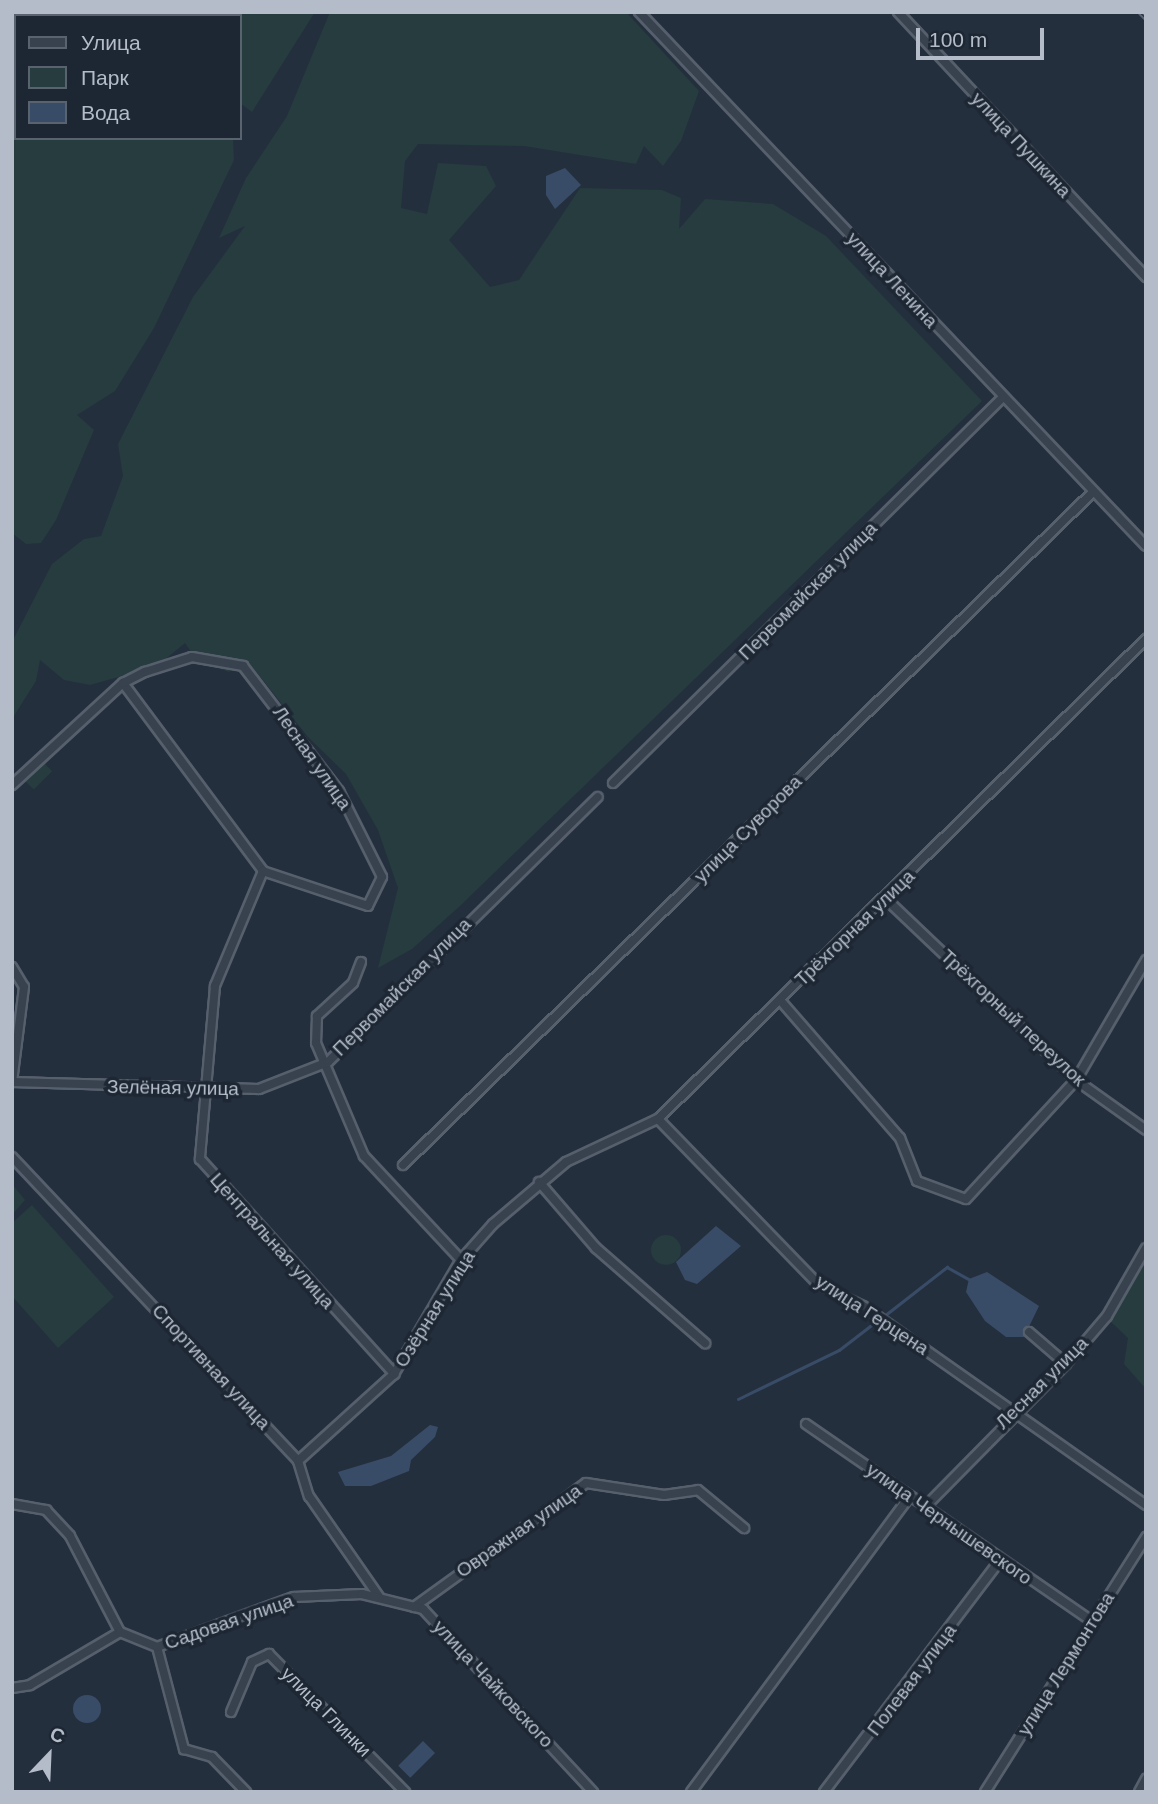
<!DOCTYPE html>
<html>
<head>
<meta charset="utf-8">
<style>
	body { margin:0 }
	#map { position:relative; width:1158px; height:1804px; overflow:hidden; background:#242f3e; font-family:Helvetica,sans-serif }
	div>[style] { position:absolute }
	.green>* { inset:0; background:#263c3f; transform-origin:0 0 }
	.round { border-radius:50% }
	.water>* { inset:0; background:#394c67; transform-origin:0 0 }
	.stream>* { height:2.5px; margin:-1.25px; padding:0 1.25px; transform-origin:1.25px; border-radius:1.25px; background:#394c67 }
	.roads { filter:drop-shadow(2px 0 #565f6c) drop-shadow(-2px 0 #565f6c) drop-shadow(0 2px #565f6c) drop-shadow(0 -2px #565f6c) }
	.minor>* { height:8px; margin:-4px; padding:0 4px; transform-origin:4px; border-radius:4px; background:#38414e }
	.rail>* { height:5px; margin-top:-2.5px; transform-origin:0; background:repeating-linear-gradient(90deg,#1d2633 0 8px,#5a6575 0 16px); box-sizing:border-box; border-block:2px solid #5a6575 }
	span { translate:-50% -50%; white-space:nowrap; text-align:center; line-height:1.15; -webkit-text-stroke:7px #1d2633; paint-order:stroke }
	.street-label { font-size:19px; color:#b4bcc9 }
	.frame { position:absolute; inset:0; border:14px solid #b4bcc9; pointer-events:none }
	.legend { position:absolute; left:14px; top:14px; width:228px; height:126px; box-sizing:border-box; background:#1d2633; border:2px solid #59626f; margin:0; padding:9px 12px; list-style:none; font-size:21px; color:#b4bcc9 }
	.legend li { display:flex; align-items:center; gap:14px; height:35px }
	.legend b { width:35px; border:2px solid #59626f }
	.north { position:absolute; left:14px; top:1720px; width:70px; height:70px; -webkit-text-stroke:5px #1d2633; paint-order:stroke; rotate:23deg; font-size:19px; font-weight:700; line-height:28px; text-align:center; color:#b4bcc9 }
	.north::after { content:''; display:block; margin:auto; width:24px; height:32px; background:#b4bcc9; clip-path:polygon(50% 0,100% 100%,50% 72%,0 100%) }
	.scale { position:absolute; left:916px; top:28px; width:128px; height:32px; box-sizing:border-box; border:4px solid #b4bcc9; border-top:0; padding-left:9px; font-size:21px; line-height:24px; white-space:nowrap; color:#b4bcc9; -webkit-text-stroke:5px #1d2633; paint-order:stroke }
</style>
</head>
<body>
<div id="map">
	<div class="green">
		<div style="clip-path:polygon(12px 12px,315px 12px,252px 112px,240px 103px,240px 16px,16px 16px,16px 138px,233px 138px,234px 160px,154px 328px,115px 391px,77px 415px,94px 430px,56px 520px,41px 543px,26px 544px,12px 533px)"></div>
		<div style="clip-path:polygon(330px 12px,626px 12px,699px 91px,681px 141px,663px 166px,644px 146px,636px 164px,524px 146px,418px 144px,405px 161px,401px 208px,427px 214px,438px 163px,486px 166px,496px 186px,449px 240px,490px 287px,519px 280px,580px 188px,662px 190px,681px 198px,679px 229px,705px 199px,773px 204px,826px 236px,982px 401px,461px 905px,412px 949px,378px 968px,398px 888px,378px 830px,346px 774px,307px 736px,247px 660px,229px 672px,197px 660px,185px 643px,157px 666px,90px 685px,64px 680px,40px 660px,36px 681px,12px 719px,12px 642px,52px 564px,84px 539px,101px 536px,123px 476px,118px 444px,193px 297px,245px 226px,219px 238px,246px 178px,287px 116px)"></div>
		<div style="left:43px;top:762px;width:13px;height:26px;rotate:45deg"></div>
		<div style="clip-path:polygon(12px 1184px,25px 1200px,12px 1215px)"></div>
		<div style="clip-path:polygon(32px 1205px,114px 1297px,58px 1348px,12px 1296px,12px 1223px)"></div>
		<div class="round" style="left:651px;top:1235px;width:30px;height:30px"></div>
		<div style="clip-path:polygon(1146px 1258px,1146px 1389px,1124px 1364px,1128px 1338px,1110px 1321px)"></div>
	</div>
	<div class="water">
		<div style="clip-path:polygon(565px 168px,581px 185px,555px 209px,546px 195px,546px 176px)"></div>
		<div style="clip-path:polygon(716px 1226px,741px 1246px,697px 1284px,685px 1280px,676px 1262px)"></div>
		<div style="clip-path:polygon(987px 1272px,1039px 1306px,1024px 1337px,1006px 1337px,985px 1321px,966px 1292px,969px 1279px)"></div>
		<div style="clip-path:polygon(430px 1425px,438px 1427px,435px 1437px,411px 1460px,409px 1471px,371px 1486px,345px 1486px,338px 1472px,391px 1456px)"></div>
		<div class="round" style="left:73px;top:1695px;width:28px;height:28px"></div>
		<div style="left:423px;top:1741px;width:17px;height:35px;rotate:45deg"></div>
	</div>
	<div class="stream">
		<div style="left:884px;top:1316px;width:80px;rotate:-37.9deg"></div>
		<div style="left:947px;top:1267px;width:25px;rotate:29deg"></div>
		<div style="left:738px;top:1399px;width:112px;rotate:-25.9deg"></div>
		<div style="left:839px;top:1350px;width:49px;rotate:-37.6deg"></div>
	</div>
	<div class="roads">
		<div class="minor">
			<div style="left:639px;top:12px;width:736px;rotate:46.49deg"></div>
			<div style="left:898px;top:12px;width:363px;rotate:46.9deg"></div>
			<div style="left:123px;top:683px;width:234px;rotate:53.3deg"></div>
			<div style="left:263px;top:871px;width:125px;rotate:112.7deg"></div>
			<div style="left:215px;top:986px;width:174px;rotate:95deg"></div>
			<div style="left:200px;top:1159px;width:290px;rotate:47.9deg"></div>
			<div style="left:613px;top:783px;width:547px;rotate:-44.7deg"></div>
			<div style="left:12px;top:785px;width:151px;rotate:-42.6deg"></div>
			<div style="left:123px;top:683px;width:25px;rotate:-27deg"></div>
			<div style="left:145px;top:672px;width:49px;rotate:-17.7deg"></div>
			<div style="left:192px;top:657px;width:52px;rotate:10deg"></div>
			<div style="left:243px;top:666px;width:158px;rotate:52.5deg"></div>
			<div style="left:339px;top:791px;width:96px;rotate:63.4deg"></div>
			<div style="left:382px;top:877px;width:32px;rotate:116deg"></div>
			<div style="left:368px;top:906px;width:111px;rotate:-161.6deg"></div>
			<div style="left:886px;top:899px;width:262px;rotate:43.6deg"></div>
			<div style="left:1076px;top:1080px;width:86px;rotate:35.5deg"></div>
			<div style="left:361px;top:962px;width:22px;rotate:111deg"></div>
			<div style="left:353px;top:983px;width:49px;rotate:137.5deg"></div>
			<div style="left:317px;top:1016px;width:27px;rotate:92deg"></div>
			<div style="left:316px;top:1043px;width:123px;rotate:67deg"></div>
			<div style="left:364px;top:1156px;width:142px;rotate:47deg"></div>
			<div style="left:12px;top:967px;width:23px;rotate:59deg"></div>
			<div style="left:24px;top:987px;width:96px;rotate:97.2deg"></div>
			<div style="left:780px;top:1000px;width:183px;rotate:49deg"></div>
			<div style="left:900px;top:1138px;width:46px;rotate:68.4deg"></div>
			<div style="left:917px;top:1181px;width:52px;rotate:20.2deg"></div>
			<div style="left:966px;top:1199px;width:162px;rotate:-47.3deg"></div>
			<div style="left:1076px;top:1080px;width:139px;rotate:-59.7deg"></div>
			<div style="left:12px;top:1082px;width:247px;rotate:1.6deg"></div>
			<div style="left:259px;top:1089px;width:74px;rotate:-21.4deg"></div>
			<div style="left:328px;top:1062px;width:378px;rotate:-44.5deg"></div>
			<div style="left:658px;top:1119px;width:230px;rotate:45.9deg"></div>
			<div style="left:818px;top:1284px;width:50px;rotate:26.1deg"></div>
			<div style="left:863px;top:1306px;width:346px;rotate:35.1deg"></div>
			<div style="left:12px;top:1157px;width:417px;rotate:46.7deg"></div>
			<div style="left:298px;top:1461px;width:37px;rotate:73deg"></div>
			<div style="left:309px;top:1496px;width:124px;rotate:55.2deg"></div>
			<div style="left:403px;top:1165px;width:964px;rotate:-44.29deg"></div>
			<div style="left:539px;top:1182px;width:87px;rotate:49.2deg"></div>
			<div style="left:596px;top:1248px;width:145px;rotate:41.1deg"></div>
			<div style="left:1029px;top:1332px;width:49px;rotate:40.9deg"></div>
			<div style="left:806px;top:1424px;width:347px;rotate:34.6deg"></div>
			<div style="left:298px;top:1461px;width:130px;rotate:-42.2deg"></div>
			<div style="left:394px;top:1374px;width:132px;rotate:-59.6deg"></div>
			<div style="left:461px;top:1260px;width:48px;rotate:-48.4deg"></div>
			<div style="left:493px;top:1224px;width:96px;rotate:-40.3deg"></div>
			<div style="left:566px;top:1162px;width:102px;rotate:-25.1deg"></div>
			<div style="left:658px;top:1119px;width:685px;rotate:-44.53deg"></div>
			<div style="left:12px;top:1504px;width:35px;rotate:10deg"></div>
			<div style="left:46px;top:1510px;width:35px;rotate:47deg"></div>
			<div style="left:70px;top:1536px;width:108px;rotate:62.5deg"></div>
			<div style="left:924px;top:1508px;width:202px;rotate:-45.4deg"></div>
			<div style="left:1066px;top:1364px;width:63px;rotate:-49.5deg"></div>
			<div style="left:1107px;top:1316px;width:78px;rotate:-60.2deg"></div>
			<div style="left:414px;top:1607px;width:212px;rotate:-35.8deg"></div>
			<div style="left:586px;top:1483px;width:79px;rotate:8.7deg"></div>
			<div style="left:664px;top:1495px;width:34px;rotate:-8deg"></div>
			<div style="left:698px;top:1490px;width:60px;rotate:39.6deg"></div>
			<div style="left:157px;top:1647px;width:106px;rotate:75.2deg"></div>
			<div style="left:184px;top:1749px;width:29px;rotate:16deg"></div>
			<div style="left:212px;top:1757px;width:49px;rotate:45.8deg"></div>
			<div style="left:12px;top:1688px;width:18px;rotate:-9deg"></div>
			<div style="left:30px;top:1685px;width:104px;rotate:-30.5deg"></div>
			<div style="left:120px;top:1632px;width:40px;rotate:22deg"></div>
			<div style="left:157px;top:1647px;width:146px;rotate:-20.1deg"></div>
			<div style="left:294px;top:1597px;width:68px;rotate:-2.5deg"></div>
			<div style="left:362px;top:1594px;width:63px;rotate:13.8deg"></div>
			<div style="left:423px;top:1609px;width:250px;rotate:47.1deg"></div>
			<div style="left:231px;top:1712px;width:54px;rotate:-67.2deg"></div>
			<div style="left:252px;top:1662px;width:19px;rotate:-25deg"></div>
			<div style="left:269px;top:1654px;width:194px;rotate:45.4deg"></div>
			<div style="left:691px;top:1792px;width:367px;rotate:-53.5deg"></div>
			<div style="left:824px;top:1792px;width:285px;rotate:-52.8deg"></div>
			<div style="left:985px;top:1792px;width:302px;rotate:-57.7deg"></div>
			<div style="left:1139px;top:1792px;width:15px;rotate:-62deg"></div>
		</div>
	</div>
	<div class="rail">
		<div style="left:1140px;top:12px;width:8px;rotate:45deg"></div>
	</div>
	<div class="street-label">
		<span style="left:1021px;top:145px;rotate:47deg">улица Пушкина</span>
		<span style="left:892px;top:280px;rotate:47deg">улица Ленина</span>
		<span style="left:808px;top:591px;rotate:-45deg">Первомайская улица</span>
		<span style="left:312px;top:758px;rotate:55deg">Лесная улица</span>
		<span style="left:748px;top:829px;rotate:-45deg">улица Суворова</span>
		<span style="left:855px;top:928px;rotate:-44deg">Трёхгорная улица</span>
		<span style="left:402px;top:987px;rotate:-45deg">Первомайская улица</span>
		<span style="left:1013px;top:1018px;rotate:43deg">Трёхгорный переулок</span>
		<span style="left:173px;top:1088px;rotate:1deg">Зелёная улица</span>
		<span style="left:272px;top:1241px;rotate:48deg">Центральная улица</span>
		<span style="left:435px;top:1309px;rotate:-58deg">Озёрная улица</span>
		<span style="left:872px;top:1315px;rotate:33deg">улица Герцена</span>
		<span style="left:211px;top:1367px;rotate:47deg">Спортивная улица</span>
		<span style="left:1042px;top:1383px;rotate:-45deg">Лесная улица</span>
		<span style="left:949px;top:1524px;rotate:35deg">улица Чернышевского</span>
		<span style="left:519px;top:1531px;rotate:-35deg">Овражная улица</span>
		<span style="left:229px;top:1622px;rotate:-19deg">Садовая улица</span>
		<span style="left:1066px;top:1664px;rotate:-58deg">улица Лермонтова</span>
		<span style="left:912px;top:1680px;rotate:-53deg">Полевая улица</span>
		<span style="left:493px;top:1684px;rotate:47deg">улица Чайковского</span>
		<span style="left:326px;top:1712px;rotate:45deg">улица Глинки</span>
	</div>
	<div class="frame"></div>
	<ul class="legend">
	<li><b style="height:9px;background:#38414e"></b>Улица</li>
	<li><b style="height:19px;background:#263c3f"></b>Парк</li>
	<li><b style="height:19px;background:#394c67"></b>Вода</li>
	</ul>
	<div class="north">С</div>
	<div class="scale">100 m</div>
</div>
</body>
</html>
